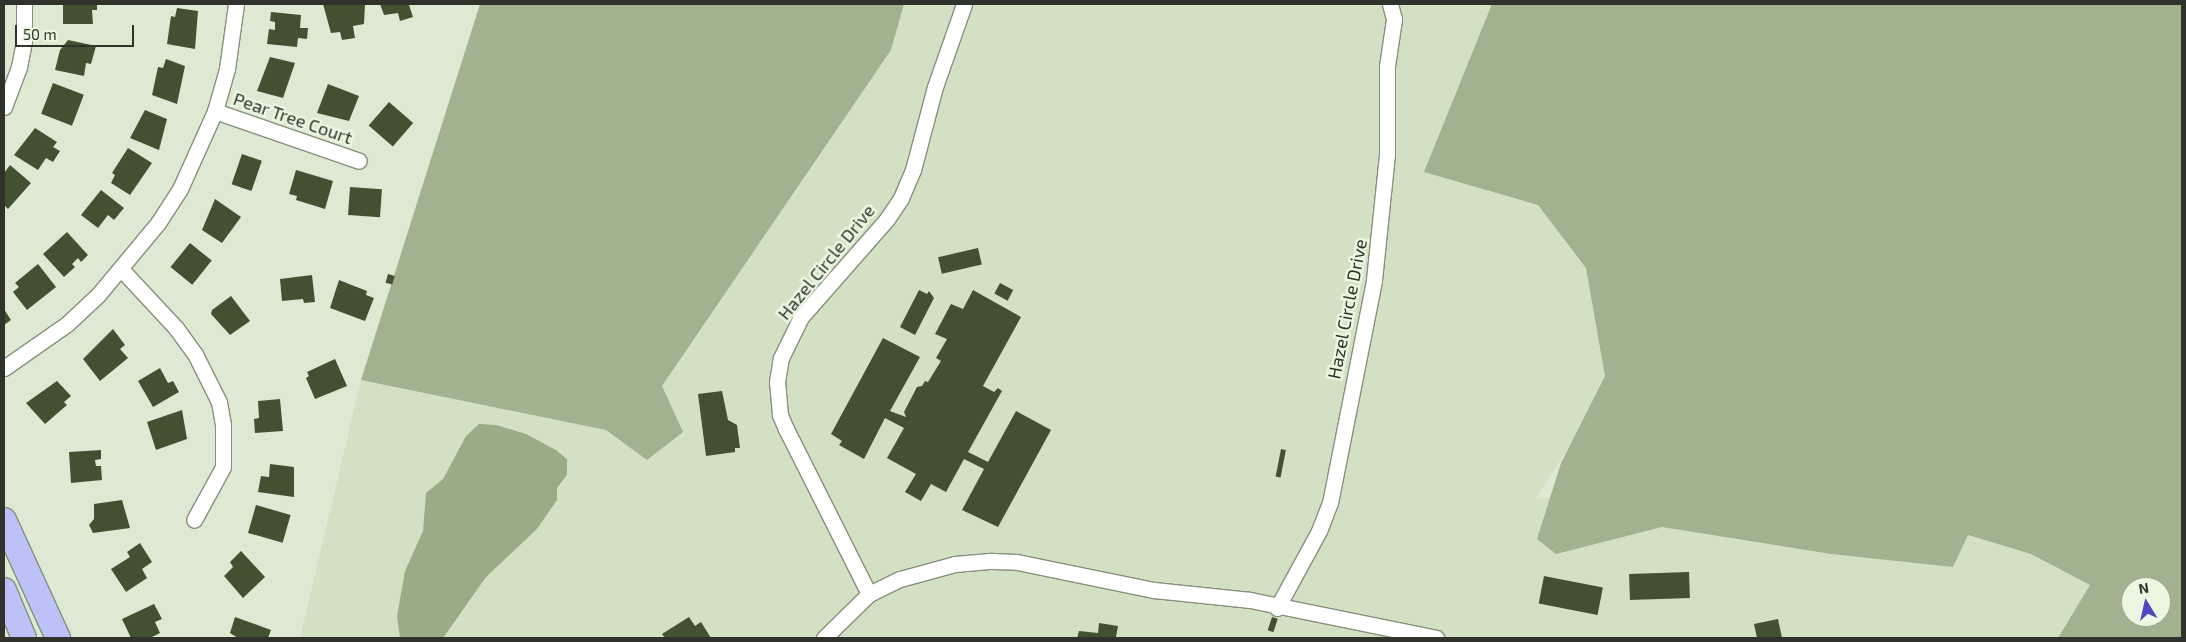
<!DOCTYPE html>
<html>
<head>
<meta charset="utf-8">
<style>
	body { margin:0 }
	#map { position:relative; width:2186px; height:642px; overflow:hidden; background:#dee9d4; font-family:"Exo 2",sans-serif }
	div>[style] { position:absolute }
	.built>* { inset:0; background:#d2e1c4 }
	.forest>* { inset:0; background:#a0b28f }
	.water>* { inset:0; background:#9aab88 }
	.building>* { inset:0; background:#425132; transform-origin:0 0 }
	.roads { filter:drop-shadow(1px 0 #86907c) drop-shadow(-1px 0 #86907c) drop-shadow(0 1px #86907c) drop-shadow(0 -1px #86907c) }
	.minor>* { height:15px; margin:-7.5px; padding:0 7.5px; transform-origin:7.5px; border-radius:7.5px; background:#fff }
	.primary>* { height:24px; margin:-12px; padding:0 12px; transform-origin:12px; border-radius:12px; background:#bcc1f7 }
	span { translate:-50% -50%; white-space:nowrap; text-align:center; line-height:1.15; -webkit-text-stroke:5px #ebf7e1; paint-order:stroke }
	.street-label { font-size:18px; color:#2f332b }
	.frame { position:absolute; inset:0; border:5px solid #2f332b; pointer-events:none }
	.north { position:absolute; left:2121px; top:577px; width:50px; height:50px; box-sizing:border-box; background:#ebf7e1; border:1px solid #a0a998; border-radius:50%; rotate:351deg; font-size:14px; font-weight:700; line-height:20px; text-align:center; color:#2f332b }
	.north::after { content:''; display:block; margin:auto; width:18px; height:22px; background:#4e49c0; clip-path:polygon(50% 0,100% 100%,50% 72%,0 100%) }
	.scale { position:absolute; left:15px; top:25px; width:119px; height:22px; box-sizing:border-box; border:2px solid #2f332b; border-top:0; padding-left:6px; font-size:15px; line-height:18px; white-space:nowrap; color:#2f332b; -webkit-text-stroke:4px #ebf7e1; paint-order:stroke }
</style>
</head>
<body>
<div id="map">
	<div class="built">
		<div style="clip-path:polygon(904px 4px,1624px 4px,1622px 362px,1536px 499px,1660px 482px,2147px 549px,2089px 638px,300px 638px,361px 380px,606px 430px,647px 459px,662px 386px,891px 50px)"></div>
	</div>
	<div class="forest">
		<div style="clip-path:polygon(480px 4px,904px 4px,891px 50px,662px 386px,683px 432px,647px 460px,606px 430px,361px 380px)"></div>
		<div style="clip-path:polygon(evenodd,1492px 4px,2182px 4px,2182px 638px,2058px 638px,2090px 585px,2031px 554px,1968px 535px,1953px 567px,1831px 554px,1662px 527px,1556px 554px,1537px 539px,1561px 463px,1605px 376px,1586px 268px,1538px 205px,1424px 172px,1492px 4px,2131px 587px,2161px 587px,2161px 617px,2131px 617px,2131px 587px)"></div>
	</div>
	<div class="water">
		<div style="clip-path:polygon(479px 424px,496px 425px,526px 434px,556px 450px,567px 459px,567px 475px,557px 488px,557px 500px,537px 529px,486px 577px,443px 638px,400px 638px,397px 616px,405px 571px,423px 531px,426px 493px,443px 479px,466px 436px)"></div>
	</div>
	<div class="building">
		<div style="clip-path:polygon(63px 4px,97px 4px,97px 10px,92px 10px,93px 24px,63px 24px)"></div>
		<div style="clip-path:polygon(323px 4px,365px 4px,364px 24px,353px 26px,355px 38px,342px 40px,340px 32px,331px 33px)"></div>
		<div style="clip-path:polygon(380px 4px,413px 4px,409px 5px,413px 17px,400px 21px,398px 13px,384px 15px)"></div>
		<div style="clip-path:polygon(177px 8px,198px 11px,195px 49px,167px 44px,171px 16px,175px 17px)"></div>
		<div style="clip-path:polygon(271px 12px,301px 15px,300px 28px,308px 28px,307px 39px,298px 38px,297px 47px,267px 44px,269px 29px,275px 30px,275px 22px,270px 21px)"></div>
		<div style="clip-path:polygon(68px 40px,96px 46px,91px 64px,86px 63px,84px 76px,55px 70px,60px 50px)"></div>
		<div style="clip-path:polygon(270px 57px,295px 63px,283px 98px,257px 91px)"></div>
		<div style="clip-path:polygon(166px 59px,185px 66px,177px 104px,152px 95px,158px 67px,163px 68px)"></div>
		<div style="left:53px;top:83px;width:33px;height:33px;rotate:21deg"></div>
		<div style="clip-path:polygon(328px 84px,359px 96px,349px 121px,317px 113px)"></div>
		<div style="left:389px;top:102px;width:32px;height:31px;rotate:41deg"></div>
		<div style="clip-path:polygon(145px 110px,167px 119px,159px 150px,130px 138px)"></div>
		<div style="clip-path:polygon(35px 128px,57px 142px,53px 147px,60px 151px,53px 162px,46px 158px,38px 170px,14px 155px)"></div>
		<div style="clip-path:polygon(128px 148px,152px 163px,130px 195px,111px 183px,115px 175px,112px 173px)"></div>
		<div style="left:242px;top:154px;width:21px;height:32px;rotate:19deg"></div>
		<div style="clip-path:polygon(10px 165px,31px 183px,8px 209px,4px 205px,4px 173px)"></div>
		<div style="clip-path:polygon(296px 170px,333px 181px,325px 209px,296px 200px,297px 196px,289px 194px)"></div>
		<div style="left:350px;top:187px;width:32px;height:28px;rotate:4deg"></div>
		<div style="clip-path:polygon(101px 190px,124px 208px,114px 220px,108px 215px,98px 228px,81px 215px)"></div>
		<div style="clip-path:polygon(215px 199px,241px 217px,222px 243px,202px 230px)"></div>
		<div style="clip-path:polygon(67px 232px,88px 255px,81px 262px,78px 258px,72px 264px,75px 267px,64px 277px,43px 254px)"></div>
		<div style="left:190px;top:243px;width:28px;height:31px;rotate:39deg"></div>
		<div style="left:978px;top:248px;width:17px;height:41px;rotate:77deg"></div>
		<div style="clip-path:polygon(38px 264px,56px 287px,27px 310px,13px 292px,19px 287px,15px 283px)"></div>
		<div style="left:388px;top:274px;width:7px;height:9px;rotate:16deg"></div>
		<div style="clip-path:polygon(312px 275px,315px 302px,304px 303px,303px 299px,282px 301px,280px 279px)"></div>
		<div style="clip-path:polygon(339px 280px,367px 291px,366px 295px,374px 298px,365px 321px,330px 308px)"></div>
		<div style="left:1000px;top:283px;width:15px;height:12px;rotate:28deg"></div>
		<div style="clip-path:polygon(919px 290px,927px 294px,929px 291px,934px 298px,915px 335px,900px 327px)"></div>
		<div style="clip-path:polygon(973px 290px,1021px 317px,983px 386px,994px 392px,998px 388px,1002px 391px,968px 452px,988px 462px,1016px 411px,1051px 430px,998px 527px,962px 510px,984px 469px,964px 459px,946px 492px,931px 484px,921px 501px,905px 492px,916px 474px,887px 458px,904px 428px,885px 418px,864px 459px,839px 445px,842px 441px,831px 434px,883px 338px,920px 357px,890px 411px,906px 417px,904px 412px,917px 387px,922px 386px,925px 381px,928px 382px,941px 361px,936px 358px,947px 339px,935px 334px,951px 304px,963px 309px)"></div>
		<div style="clip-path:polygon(231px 296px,250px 321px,230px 335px,211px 314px,212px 310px)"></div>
		<div style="clip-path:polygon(4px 309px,11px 320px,4px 325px)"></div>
		<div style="clip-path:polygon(113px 329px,125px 345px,120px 349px,128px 358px,100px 381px,83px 359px)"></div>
		<div style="clip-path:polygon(335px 359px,347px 386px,315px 399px,306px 378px,309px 376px,307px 372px)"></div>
		<div style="clip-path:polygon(160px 368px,168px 383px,173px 381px,179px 392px,153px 407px,138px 381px)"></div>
		<div style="clip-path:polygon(57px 381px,71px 396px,64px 402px,67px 405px,45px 424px,26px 403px)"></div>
		<div style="clip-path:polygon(722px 391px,728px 420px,737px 425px,740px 448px,735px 448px,735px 452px,706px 456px,698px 394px)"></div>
		<div style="clip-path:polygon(280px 399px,283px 431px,255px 433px,254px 419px,259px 418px,258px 401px)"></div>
		<div style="clip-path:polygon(182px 410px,187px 439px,156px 450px,147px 422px)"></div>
		<div style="left:1281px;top:449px;width:5px;height:28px;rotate:11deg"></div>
		<div style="clip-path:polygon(101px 450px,101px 459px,95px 460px,96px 466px,101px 466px,102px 480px,71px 483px,69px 452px)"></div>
		<div style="clip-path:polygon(270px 464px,294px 467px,294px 497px,258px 492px,261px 476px,269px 477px)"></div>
		<div style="clip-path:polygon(122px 500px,130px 528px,93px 533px,89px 525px,94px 519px,94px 504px)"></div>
		<div style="left:256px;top:505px;width:36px;height:29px;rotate:16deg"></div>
		<div style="clip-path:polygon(140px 543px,152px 562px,142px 569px,147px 578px,126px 592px,111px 569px,130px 557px,127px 552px)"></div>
		<div style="clip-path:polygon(241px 551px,265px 577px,243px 598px,224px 576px,233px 567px,230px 562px)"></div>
		<div style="left:1689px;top:572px;width:26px;height:60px;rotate:88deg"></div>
		<div style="left:1544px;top:576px;width:60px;height:28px;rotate:11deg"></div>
		<div style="clip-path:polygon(154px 604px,162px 619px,155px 622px,160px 633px,150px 638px,131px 638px,122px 619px)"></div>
		<div style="clip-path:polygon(235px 617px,271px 630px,268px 638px,238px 638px,230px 633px)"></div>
		<div style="clip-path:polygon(689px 617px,695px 626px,701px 622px,711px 638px,665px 638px,662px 634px)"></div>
		<div style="left:1272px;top:617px;width:6px;height:14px;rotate:18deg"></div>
		<div style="clip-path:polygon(1778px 619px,1782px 638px,1757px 638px,1754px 624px)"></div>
		<div style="clip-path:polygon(1099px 623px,1118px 626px,1116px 637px,1120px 638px,1077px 638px,1079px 631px,1098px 633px)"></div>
	</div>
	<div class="roads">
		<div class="minor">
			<div style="left:4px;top:107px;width:43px;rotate:-69.4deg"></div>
			<div style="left:19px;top:67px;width:26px;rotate:-79deg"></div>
			<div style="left:24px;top:41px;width:37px;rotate:-90deg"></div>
			<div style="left:215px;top:111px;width:152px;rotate:19.1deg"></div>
			<div style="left:122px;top:270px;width:79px;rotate:47deg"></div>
			<div style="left:176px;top:328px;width:32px;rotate:54deg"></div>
			<div style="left:195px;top:354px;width:54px;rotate:63.4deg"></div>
			<div style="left:219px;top:402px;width:23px;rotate:80deg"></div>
			<div style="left:223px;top:425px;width:42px;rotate:90deg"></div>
			<div style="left:223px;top:467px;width:60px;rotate:118.7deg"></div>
			<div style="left:4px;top:368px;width:77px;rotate:-34.9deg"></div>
			<div style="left:67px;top:324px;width:42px;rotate:-43.1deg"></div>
			<div style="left:98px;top:295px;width:94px;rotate:-50.2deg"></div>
			<div style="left:158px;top:223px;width:40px;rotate:-57.1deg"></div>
			<div style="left:180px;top:189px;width:85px;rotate:-65.8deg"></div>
			<div style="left:215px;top:111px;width:44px;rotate:-74.1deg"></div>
			<div style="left:227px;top:69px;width:66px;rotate:-82.1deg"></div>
			<div style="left:869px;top:594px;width:185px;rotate:-116.7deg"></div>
			<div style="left:786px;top:429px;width:15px;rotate:-113deg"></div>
			<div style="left:780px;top:415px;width:33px;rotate:-95deg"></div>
			<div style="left:777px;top:382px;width:24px;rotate:-81deg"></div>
			<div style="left:781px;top:358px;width:46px;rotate:-64deg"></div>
			<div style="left:801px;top:317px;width:130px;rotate:-48.7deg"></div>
			<div style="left:887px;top:219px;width:25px;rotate:-56deg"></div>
			<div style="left:901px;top:198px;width:30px;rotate:-67deg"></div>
			<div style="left:913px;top:170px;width:86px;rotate:-75.2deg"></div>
			<div style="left:935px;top:87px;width:88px;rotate:-70.7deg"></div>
			<div style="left:1277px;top:608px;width:88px;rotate:-61.4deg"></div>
			<div style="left:1319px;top:531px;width:30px;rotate:-69deg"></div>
			<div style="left:1330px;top:503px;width:227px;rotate:-78.8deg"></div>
			<div style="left:1374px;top:280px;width:127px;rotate:-84.1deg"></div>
			<div style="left:1387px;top:154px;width:88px;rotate:-90deg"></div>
			<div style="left:1387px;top:66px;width:48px;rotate:-81.5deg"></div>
			<div style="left:1394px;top:19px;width:16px;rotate:-105deg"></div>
			<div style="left:824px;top:638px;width:63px;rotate:-44.4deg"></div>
			<div style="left:869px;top:594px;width:34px;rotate:-26deg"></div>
			<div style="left:900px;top:579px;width:57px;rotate:-15.3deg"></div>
			<div style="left:955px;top:564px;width:37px;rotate:-5deg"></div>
			<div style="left:992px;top:561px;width:25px;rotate:2deg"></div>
			<div style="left:1017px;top:562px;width:140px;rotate:11.6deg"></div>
			<div style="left:1154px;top:590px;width:97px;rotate:5.9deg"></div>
			<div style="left:1250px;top:600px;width:190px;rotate:11.5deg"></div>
		</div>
		<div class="primary">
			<div style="left:4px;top:520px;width:130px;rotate:65.4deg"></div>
			<div style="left:4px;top:590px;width:52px;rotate:67.4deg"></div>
		</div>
	</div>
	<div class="street-label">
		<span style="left:293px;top:118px;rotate:19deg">Pear Tree Court</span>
		<span style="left:826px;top:262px;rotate:-51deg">Hazel Circle Drive</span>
		<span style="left:1347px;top:309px;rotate:-79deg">Hazel Circle Drive</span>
	</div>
	<div class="frame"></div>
	<div class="north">N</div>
	<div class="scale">50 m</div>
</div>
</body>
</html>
